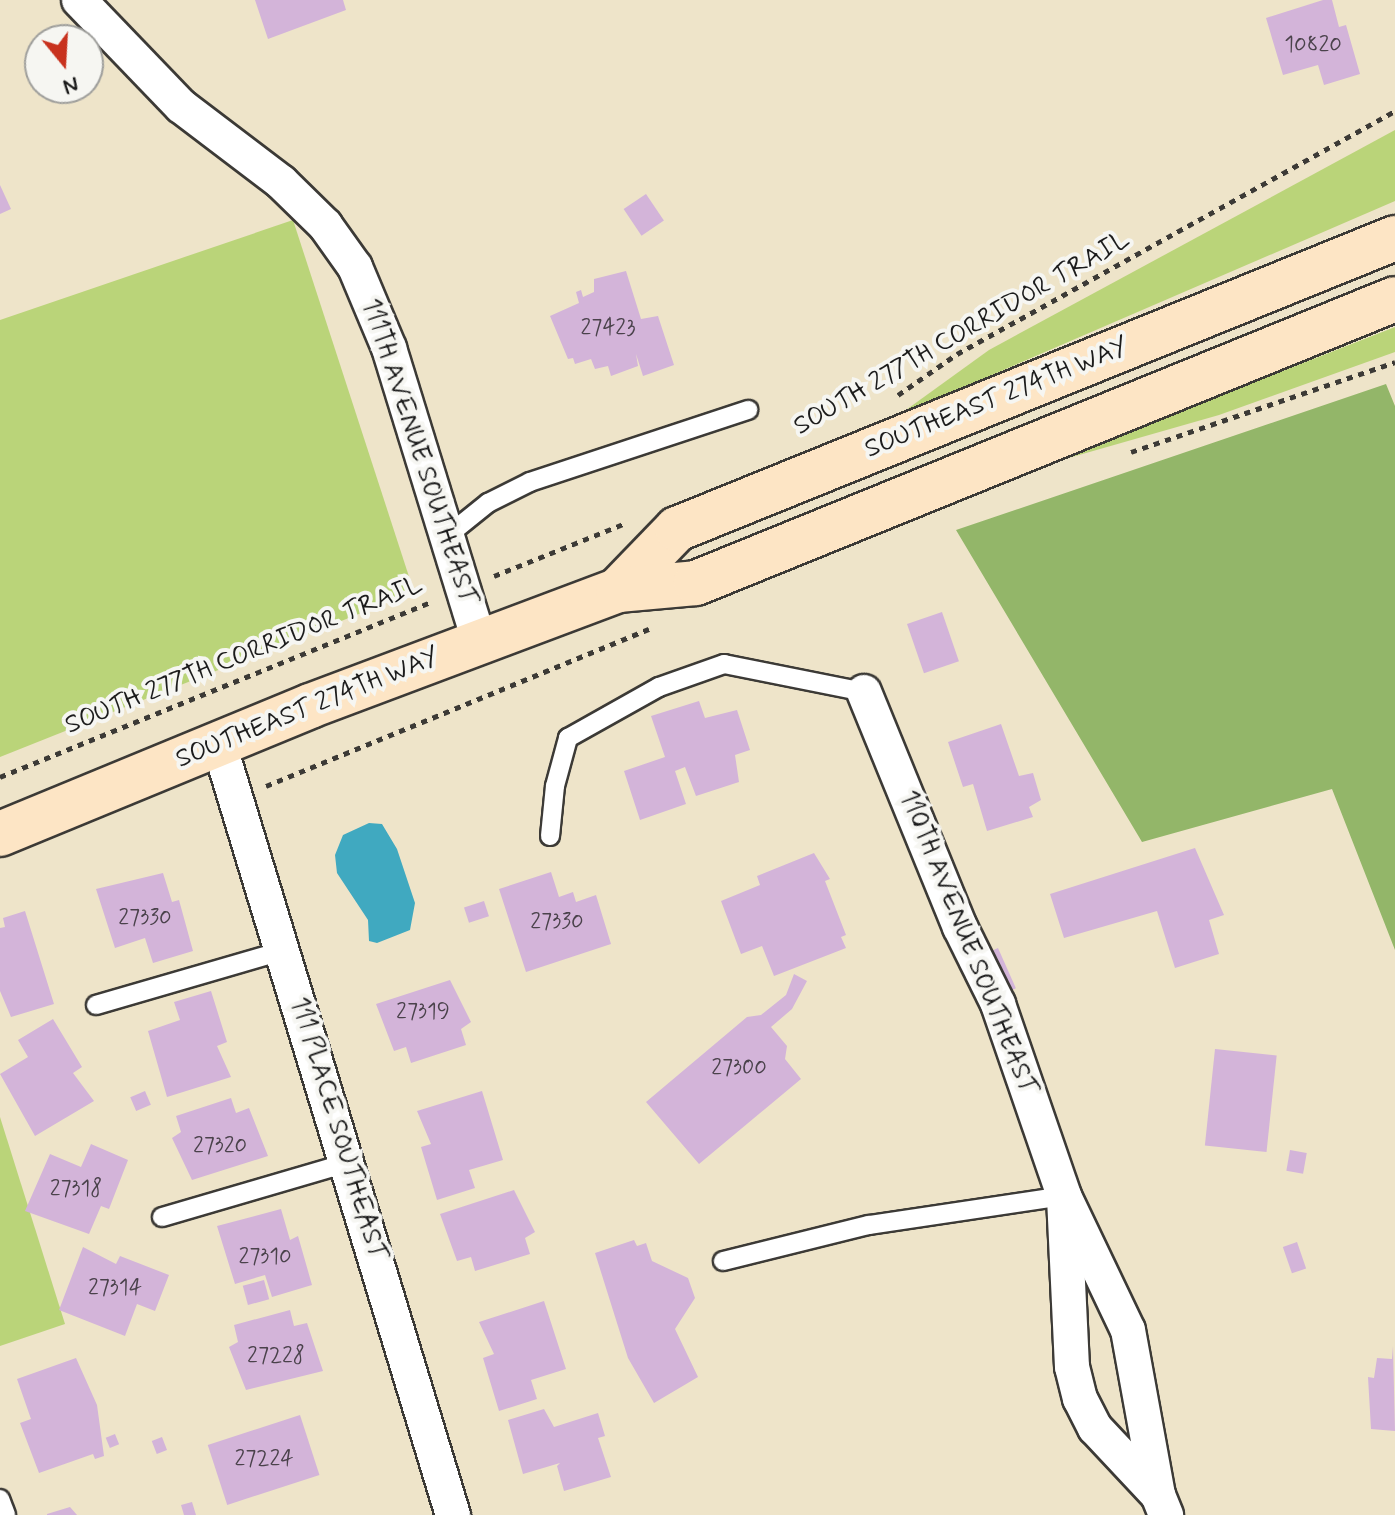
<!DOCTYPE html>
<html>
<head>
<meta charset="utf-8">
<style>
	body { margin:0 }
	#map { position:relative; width:1395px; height:1515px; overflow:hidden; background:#eee4c9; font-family:Mynerve,sans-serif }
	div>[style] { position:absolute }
	.green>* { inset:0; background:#bad479 }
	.forest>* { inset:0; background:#93b669 }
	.water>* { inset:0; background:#40a9c0 }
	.building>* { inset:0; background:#d3b4d9; transform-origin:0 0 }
	.path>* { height:5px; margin-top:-2.5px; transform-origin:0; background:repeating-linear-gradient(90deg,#3c3a36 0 6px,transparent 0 12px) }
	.roads { filter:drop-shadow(2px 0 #3c3a36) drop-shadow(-2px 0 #3c3a36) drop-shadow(0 2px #3c3a36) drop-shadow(0 -2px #3c3a36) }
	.service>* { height:18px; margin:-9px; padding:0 9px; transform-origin:9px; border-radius:9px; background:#fff }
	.minor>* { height:34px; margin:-17px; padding:0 17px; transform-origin:17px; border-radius:17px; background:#fff }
	.secondary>* { height:44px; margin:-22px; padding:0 22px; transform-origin:22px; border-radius:22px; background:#fde5c5 }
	span { translate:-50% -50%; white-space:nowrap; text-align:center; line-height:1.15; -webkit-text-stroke:8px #f6f6f2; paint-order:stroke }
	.number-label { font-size:22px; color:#4a424b }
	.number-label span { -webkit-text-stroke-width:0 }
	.street-label { font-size:26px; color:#1c1c1c }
	.north { position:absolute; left:24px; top:24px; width:80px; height:80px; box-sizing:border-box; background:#f6f6f2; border:2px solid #9f9f9c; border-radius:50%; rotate:162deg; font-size:22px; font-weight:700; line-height:32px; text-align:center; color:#1c1c1c }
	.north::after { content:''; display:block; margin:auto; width:28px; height:36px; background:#c8321e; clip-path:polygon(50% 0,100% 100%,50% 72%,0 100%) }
</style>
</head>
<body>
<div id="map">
	<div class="green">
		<div style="clip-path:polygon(1395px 130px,1395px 201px,899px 415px,989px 350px)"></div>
		<div style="clip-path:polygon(293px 220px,414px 592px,0 757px,0 320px)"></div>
		<div style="clip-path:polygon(1395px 327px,1395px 352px,1219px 415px,1037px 467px)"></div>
		<div style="clip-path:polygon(0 1117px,65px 1324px,0 1346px)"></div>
	</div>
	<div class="forest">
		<div style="clip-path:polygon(1386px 384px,1395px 406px,1395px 950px,1332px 789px,1142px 842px,956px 530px)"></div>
	</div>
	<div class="water">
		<div style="clip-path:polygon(369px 823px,382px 824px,397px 849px,415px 903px,410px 930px,377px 943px,369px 941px,368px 920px,337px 873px,335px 855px,343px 835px)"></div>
	</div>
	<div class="building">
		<div style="clip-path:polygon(255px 0,343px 0,346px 10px,268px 39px)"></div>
		<div style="clip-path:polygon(1323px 0,1332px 0,1339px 27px,1346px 25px,1360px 74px,1324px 85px,1318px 65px,1283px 75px,1266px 18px)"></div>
		<div style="clip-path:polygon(0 185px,11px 209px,0 214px)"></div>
		<div style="left:646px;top:194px;width:32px;height:27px;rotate:56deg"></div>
		<div style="clip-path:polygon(626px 271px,641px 319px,658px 316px,674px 365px,643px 376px,636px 354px,638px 366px,611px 376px,608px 366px,595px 369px,591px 359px,575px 364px,573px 358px,568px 359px,550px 316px,579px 303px,576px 292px,581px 290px,583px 297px,594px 292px,594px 279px)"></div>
		<div style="left:942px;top:612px;width:52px;height:37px;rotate:71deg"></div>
		<div style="clip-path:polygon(699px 701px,705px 718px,737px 710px,750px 750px,735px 755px,739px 782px,696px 796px,685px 767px,675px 771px,686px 804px,640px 820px,624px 771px,665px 757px,651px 716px)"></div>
		<div style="clip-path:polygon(1001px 724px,1019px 776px,1033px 773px,1041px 800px,1029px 807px,1033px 817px,987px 831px,973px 784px,963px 787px,948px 742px)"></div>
		<div style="clip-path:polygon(1195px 848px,1224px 915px,1209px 920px,1219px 954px,1175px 968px,1157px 911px,1064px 938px,1050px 894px)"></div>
		<div style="clip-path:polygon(814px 853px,830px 879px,825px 881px,846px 935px,841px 937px,846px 948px,774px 976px,762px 946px,741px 954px,721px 901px,760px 885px,757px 876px)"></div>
		<div style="clip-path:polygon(551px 872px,559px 897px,573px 892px,576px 902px,596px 895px,611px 944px,526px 972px,499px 889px)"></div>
		<div style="clip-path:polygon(163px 873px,172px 902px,179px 900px,193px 951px,153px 963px,145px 938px,115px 948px,96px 889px)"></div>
		<div style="left:484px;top:901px;width:16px;height:21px;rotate:72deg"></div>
		<div style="clip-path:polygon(25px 911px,54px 1004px,11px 1017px,0 991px,0 928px,5px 927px,3px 918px)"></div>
		<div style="left:998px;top:948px;width:44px;height:14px;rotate:66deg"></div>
		<div style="clip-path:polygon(794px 974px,807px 981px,792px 1009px,771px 1027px,787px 1046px,785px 1059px,801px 1079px,699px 1164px,646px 1102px,747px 1017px,761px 1015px,786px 995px)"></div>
		<div style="clip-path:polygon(450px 980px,471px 1022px,461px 1029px,466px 1045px,411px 1063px,406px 1047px,394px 1051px,376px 1004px)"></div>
		<div style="clip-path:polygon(211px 991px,227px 1042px,217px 1046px,231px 1077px,167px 1097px,148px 1031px,180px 1020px,174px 1002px)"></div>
		<div style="clip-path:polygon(53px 1019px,82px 1067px,73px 1073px,94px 1101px,35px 1136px,0 1074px,28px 1057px,18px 1040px)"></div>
		<div style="left:1215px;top:1049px;width:62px;height:97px;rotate:6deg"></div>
		<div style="left:145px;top:1091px;width:15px;height:16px;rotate:67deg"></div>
		<div style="clip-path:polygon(482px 1091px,503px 1160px,469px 1170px,475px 1188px,437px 1200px,421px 1147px,431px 1144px,417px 1111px)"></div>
		<div style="clip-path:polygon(231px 1098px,236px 1113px,249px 1108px,268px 1156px,192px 1180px,172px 1138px,181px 1132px,176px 1116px)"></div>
		<div style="clip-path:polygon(91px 1144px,128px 1160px,109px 1209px,101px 1206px,89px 1234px,25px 1211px,50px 1154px,81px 1167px)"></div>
		<div style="left:1290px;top:1150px;width:17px;height:21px;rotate:10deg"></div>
		<div style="clip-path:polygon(514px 1190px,535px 1232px,525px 1238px,530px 1254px,475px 1271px,471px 1257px,457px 1261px,440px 1214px)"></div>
		<div style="clip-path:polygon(281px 1209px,290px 1240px,298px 1236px,312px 1285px,272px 1297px,265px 1275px,235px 1284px,217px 1226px)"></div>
		<div style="clip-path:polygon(634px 1240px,637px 1246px,646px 1243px,652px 1261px,688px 1278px,695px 1298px,675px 1329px,698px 1377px,654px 1403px,628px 1358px,595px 1253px)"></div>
		<div style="left:1297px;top:1242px;width:28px;height:15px;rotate:71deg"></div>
		<div style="clip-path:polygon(83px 1247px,116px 1264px,120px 1256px,169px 1275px,155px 1311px,137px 1304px,125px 1336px,59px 1310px)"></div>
		<div style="left:264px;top:1280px;width:20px;height:22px;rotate:75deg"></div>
		<div style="clip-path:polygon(544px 1301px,566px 1369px,531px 1380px,537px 1399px,499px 1411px,483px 1358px,494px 1354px,479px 1322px)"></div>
		<div style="clip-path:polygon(290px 1310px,294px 1326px,307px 1323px,323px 1371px,246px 1390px,229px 1347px,238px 1342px,234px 1325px)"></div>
		<div style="clip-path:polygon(1393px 1346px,1395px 1431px,1371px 1429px,1368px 1377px,1374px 1378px,1377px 1358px,1392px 1359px)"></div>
		<div style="clip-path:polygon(76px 1358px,97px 1405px,104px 1456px,95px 1459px,93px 1454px,39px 1473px,20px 1423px,31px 1419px,17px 1379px)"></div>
		<div style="clip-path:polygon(544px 1409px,554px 1427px,598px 1413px,605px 1436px,598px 1438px,611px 1477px,564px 1491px,557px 1466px,560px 1463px,523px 1474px,508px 1420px)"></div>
		<div style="left:300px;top:1415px;width:63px;height:97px;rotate:72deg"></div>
		<div style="left:115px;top:1434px;width:11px;height:10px;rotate:68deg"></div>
		<div style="left:162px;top:1437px;width:14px;height:11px;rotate:69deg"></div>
		<div style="clip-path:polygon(192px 1502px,196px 1515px,184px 1515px,181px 1505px)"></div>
		<div style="clip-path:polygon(70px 1507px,77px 1515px,47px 1515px,47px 1514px)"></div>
	</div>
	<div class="path">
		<div style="left:898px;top:395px;width:72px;rotate:-34.8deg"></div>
		<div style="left:957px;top:354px;width:501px;rotate:-29.02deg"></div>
		<div style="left:1131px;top:452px;width:279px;rotate:-18.8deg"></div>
		<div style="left:494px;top:576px;width:142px;rotate:-21.9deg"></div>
		<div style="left:0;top:777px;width:467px;rotate:-22.1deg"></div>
		<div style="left:266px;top:786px;width:414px;rotate:-22.3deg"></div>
	</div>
	<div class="roads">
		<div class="service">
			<div style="left:447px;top:536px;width:53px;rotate:-38.8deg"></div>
			<div style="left:488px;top:503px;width:47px;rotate:-26.6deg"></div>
			<div style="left:530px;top:482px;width:230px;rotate:-18.3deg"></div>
			<div style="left:550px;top:836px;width:50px;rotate:-84.3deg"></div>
			<div style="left:555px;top:786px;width:50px;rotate:-74.8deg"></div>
			<div style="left:568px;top:738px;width:104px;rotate:-29.3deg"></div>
			<div style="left:659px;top:687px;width:69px;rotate:-19.5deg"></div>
			<div style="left:724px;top:664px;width:143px;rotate:11.3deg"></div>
			<div style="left:96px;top:1005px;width:194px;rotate:-16.2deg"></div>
			<div style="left:162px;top:1217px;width:193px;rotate:-16.3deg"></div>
			<div style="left:723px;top:1261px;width:150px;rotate:-13.9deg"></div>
			<div style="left:869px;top:1225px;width:197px;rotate:-8.5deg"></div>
			<div style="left:0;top:1499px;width:17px;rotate:69deg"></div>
		</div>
		<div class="minor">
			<div style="left:79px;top:0;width:147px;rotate:46.1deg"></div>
			<div style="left:181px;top:106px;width:126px;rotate:37.2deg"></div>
			<div style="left:281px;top:182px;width:62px;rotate:44.3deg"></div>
			<div style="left:325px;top:225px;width:52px;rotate:54.5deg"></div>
			<div style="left:355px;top:267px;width:88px;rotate:67.2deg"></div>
			<div style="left:389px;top:348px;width:306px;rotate:72.9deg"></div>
			<div style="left:864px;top:692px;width:254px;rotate:67.8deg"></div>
			<div style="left:960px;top:927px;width:86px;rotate:63.7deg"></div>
			<div style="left:998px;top:1004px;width:203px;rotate:71deg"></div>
			<div style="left:219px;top:744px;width:806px;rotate:73.12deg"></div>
			<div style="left:1158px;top:1495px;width:92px;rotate:-133.2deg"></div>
			<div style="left:1095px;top:1428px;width:33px;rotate:-117deg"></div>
			<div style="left:1080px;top:1399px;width:33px;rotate:-104deg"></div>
			<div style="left:1072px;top:1367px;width:171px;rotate:-92.7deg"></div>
			<div style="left:1064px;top:1196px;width:148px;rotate:64.5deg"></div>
			<div style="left:1128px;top:1330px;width:168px;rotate:79.7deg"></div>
			<div style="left:1158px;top:1495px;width:22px;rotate:68deg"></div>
		</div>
		<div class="secondary">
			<div style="left:618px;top:590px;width:85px;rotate:-46deg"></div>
			<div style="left:677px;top:529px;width:775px;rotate:-22.06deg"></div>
			<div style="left:0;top:834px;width:335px;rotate:-22.4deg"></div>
			<div style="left:310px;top:706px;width:329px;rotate:-20.6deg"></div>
			<div style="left:618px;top:590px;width:78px;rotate:-5.1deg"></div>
			<div style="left:696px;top:583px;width:754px;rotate:-22.11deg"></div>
		</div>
	</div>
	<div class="number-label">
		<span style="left:1313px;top:46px">10820</span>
		<span style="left:608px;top:329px">27423</span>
		<span style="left:145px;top:919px">27330</span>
		<span style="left:557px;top:923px">27330</span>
		<span style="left:423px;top:1013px">27319</span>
		<span style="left:739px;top:1069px">27300</span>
		<span style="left:220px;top:1147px">27320</span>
		<span style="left:76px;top:1190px">27318</span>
		<span style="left:265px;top:1258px">27310</span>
		<span style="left:115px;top:1289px">27314</span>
		<span style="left:276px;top:1357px">27228</span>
		<span style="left:264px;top:1460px">27224</span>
	</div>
	<div class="street-label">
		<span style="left:962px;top:334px;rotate:-30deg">SOUTH 277TH CORRIDOR TRAIL</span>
		<span style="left:997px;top:399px;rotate:-22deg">SOUTHEAST 274TH WAY</span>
		<span style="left:418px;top:452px;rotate:72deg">111TH AVENUE SOUTHEAST</span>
		<span style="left:244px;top:656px;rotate:-22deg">SOUTH 277TH CORRIDOR TRAIL</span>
		<span style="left:308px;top:709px;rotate:-22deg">SOUTHEAST 274TH WAY</span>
		<span style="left:967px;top:943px;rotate:68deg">110TH AVENUE SOUTHEAST</span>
		<span style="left:337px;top:1129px;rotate:73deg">111 PLACE SOUTHEAST</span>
	</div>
	<div class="north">N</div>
</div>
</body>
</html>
